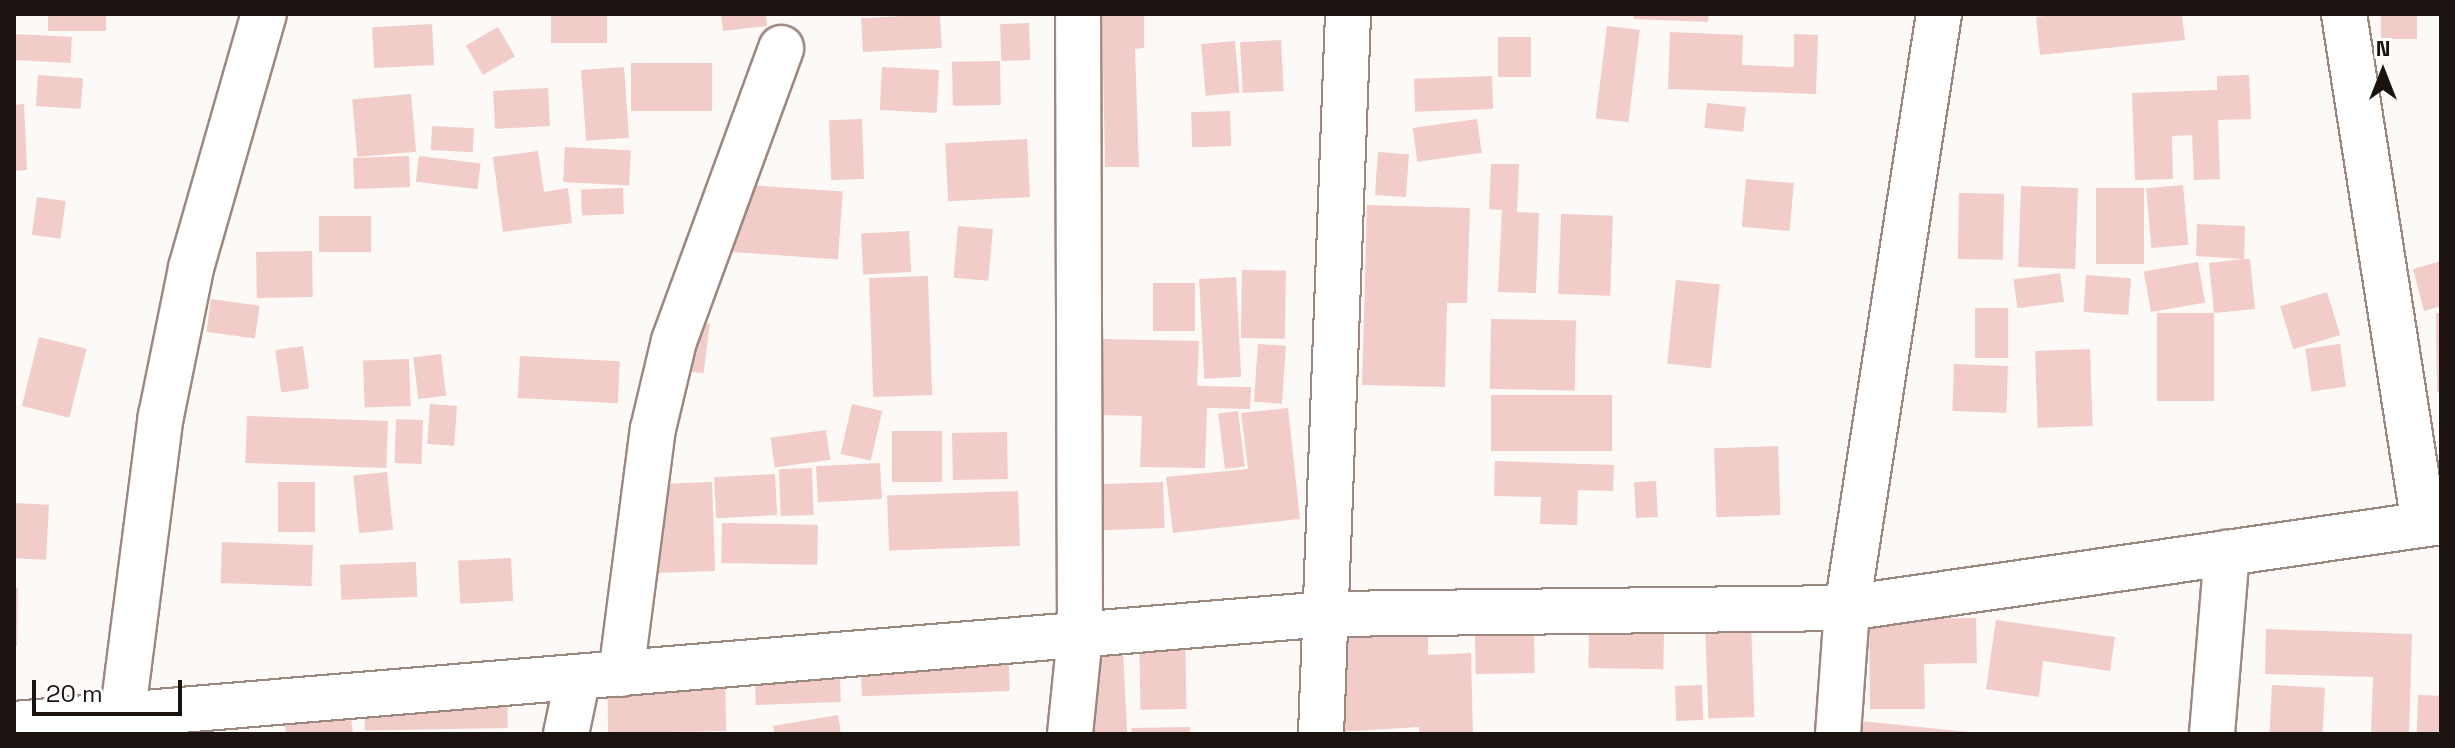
<!DOCTYPE html>
<html>
<head>
<meta charset="utf-8">
<style>
	body { margin:0 }
	#map { position:relative; width:2455px; height:748px; overflow:hidden; background:#fdf9f7; font-family:"Space Grotesk",sans-serif }
	div>[style] { position:absolute }
	.building>* { inset:0; background:#f2ccc8; transform-origin:0 0 }
	.roads { filter:drop-shadow(2px 0 #9b887f) drop-shadow(-2px 0 #9b887f) drop-shadow(0 2px #9b887f) drop-shadow(0 -2px #9b887f) }
	.street>* { height:44px; margin:-22px; padding:0 22px; transform-origin:22px; border-radius:22px; background:#fff }
	.secondary>* { height:44px; margin:-22px; padding:0 22px; transform-origin:22px; border-radius:22px; background:#fff }
	span { translate:-50% -50%; white-space:nowrap; text-align:center; line-height:1.15; -webkit-text-stroke:8px #fff; paint-order:stroke }
	.frame { position:absolute; inset:0; border:16px solid #1a130f; pointer-events:none }
	.north { position:absolute; left:2343px; top:32px; width:80px; height:80px; -webkit-text-stroke:6px #fff; paint-order:stroke; rotate:0deg; font-size:22px; font-weight:700; line-height:32px; text-align:center; color:#1a130f }
	.north::after { content:''; display:block; margin:auto; width:28px; height:36px; background:#1a130f; clip-path:polygon(50% 0,100% 100%,50% 72%,0 100%) }
	.scale { position:absolute; left:32px; top:680px; width:150px; height:36px; box-sizing:border-box; border:4px solid #1a130f; border-top:0; padding-left:10px; font-size:24px; line-height:28px; white-space:nowrap; color:#1a130f; -webkit-text-stroke:6px #fff; paint-order:stroke }
</style>
</head>
<body>
<div id="map">
	<div class="building">
		<div style="left:48px;top:14px;width:58px;height:17px"></div>
		<div style="left:551px;top:14px;width:56px;height:29px"></div>
		<div style="clip-path:polygon(721px 14px,766px 14px,767px 26px,723px 31px)"></div>
		<div style="left:940px;top:14px;width:34px;height:79px;rotate:87deg"></div>
		<div style="clip-path:polygon(1102px 14px,1144px 14px,1144px 48px,1135px 49px,1139px 167px,1105px 167px)"></div>
		<div style="clip-path:polygon(1634px 14px,1709px 14px,1708px 22px,1634px 19px)"></div>
		<div style="clip-path:polygon(2062px 14px,2182px 14px,2185px 40px,2040px 55px,2036px 17px)"></div>
		<div style="left:2381px;top:14px;width:36px;height:25px"></div>
		<div style="left:1029px;top:23px;width:37px;height:29px;rotate:88deg"></div>
		<div style="left:432px;top:24px;width:41px;height:60px;rotate:87deg"></div>
		<div style="left:1607px;top:26px;width:33px;height:93px;rotate:7deg"></div>
		<div style="left:498px;top:27px;width:34px;height:37px;rotate:60deg"></div>
		<div style="clip-path:polygon(1670px 32px,1743px 35px,1742px 65px,1794px 67px,1794px 34px,1818px 35px,1816px 94px,1668px 89px)"></div>
		<div style="left:14px;top:34px;width:58px;height:26px;rotate:3deg"></div>
		<div style="left:1498px;top:37px;width:33px;height:40px"></div>
		<div style="left:1281px;top:40px;width:51px;height:41px;rotate:87deg"></div>
		<div style="left:1235px;top:41px;width:52px;height:34px;rotate:85deg"></div>
		<div style="left:1000px;top:61px;width:44px;height:48px;rotate:89deg"></div>
		<div style="left:712px;top:63px;width:48px;height:81px;rotate:90deg"></div>
		<div style="left:624px;top:67px;width:71px;height:43px;rotate:86deg"></div>
		<div style="left:882px;top:67px;width:57px;height:43px;rotate:3deg"></div>
		<div style="left:38px;top:75px;width:45px;height:31px;rotate:4deg"></div>
		<div style="clip-path:polygon(2249px 75px,2251px 119px,2218px 120px,2220px 179px,2194px 180px,2192px 135px,2172px 136px,2173px 179px,2135px 180px,2132px 93px,2217px 90px,2217px 76px)"></div>
		<div style="left:1492px;top:76px;width:33px;height:78px;rotate:88deg"></div>
		<div style="left:548px;top:88px;width:38px;height:55px;rotate:87deg"></div>
		<div style="left:411px;top:94px;width:58px;height:59px;rotate:85deg"></div>
		<div style="left:1707px;top:103px;width:39px;height:25px;rotate:6deg"></div>
		<div style="clip-path:polygon(24px 104px,27px 170px,14px 171px,14px 105px)"></div>
		<div style="left:1230px;top:111px;width:35px;height:39px;rotate:88deg"></div>
		<div style="left:862px;top:119px;width:60px;height:33px;rotate:88deg"></div>
		<div style="left:1477px;top:119px;width:34px;height:65px;rotate:82deg"></div>
		<div style="left:432px;top:126px;width:42px;height:24px;rotate:3deg"></div>
		<div style="left:1027px;top:139px;width:58px;height:82px;rotate:87deg"></div>
		<div style="left:565px;top:147px;width:66px;height:35px;rotate:3deg"></div>
		<div style="clip-path:polygon(538px 151px,544px 192px,568px 188px,572px 223px,503px 232px,493px 157px)"></div>
		<div style="left:1378px;top:152px;width:31px;height:43px;rotate:4deg"></div>
		<div style="left:409px;top:156px;width:31px;height:56px;rotate:88deg"></div>
		<div style="left:419px;top:156px;width:62px;height:26px;rotate:7deg"></div>
		<div style="clip-path:polygon(1491px 164px,1519px 164px,1517px 212px,1539px 213px,1536px 293px,1498px 292px,1502px 210px,1489px 209px)"></div>
		<div style="left:1746px;top:179px;width:48px;height:48px;rotate:5deg"></div>
		<div style="left:720px;top:183px;width:123px;height:68px;rotate:4deg"></div>
		<div style="left:2183px;top:185px;width:60px;height:37px;rotate:85deg"></div>
		<div style="left:2021px;top:186px;width:57px;height:81px;rotate:2deg"></div>
		<div style="left:623px;top:188px;width:26px;height:42px;rotate:88deg"></div>
		<div style="left:2096px;top:188px;width:48px;height:76px"></div>
		<div style="left:1959px;top:193px;width:45px;height:66px;rotate:1deg"></div>
		<div style="left:37px;top:197px;width:29px;height:38px;rotate:8deg"></div>
		<div style="clip-path:polygon(1367px 205px,1470px 208px,1467px 303px,1447px 303px,1445px 387px,1362px 385px)"></div>
		<div style="left:1561px;top:214px;width:52px;height:80px;rotate:2deg"></div>
		<div style="left:371px;top:216px;width:36px;height:52px;rotate:90deg"></div>
		<div style="clip-path:polygon(2197px 224px,2245px 226px,2244px 259px,2250px 259px,2255px 309px,2214px 313px,2209px 263px,2243px 259px,2196px 256px)"></div>
		<div style="left:958px;top:226px;width:35px;height:52px;rotate:5deg"></div>
		<div style="left:909px;top:231px;width:41px;height:48px;rotate:87deg"></div>
		<div style="left:312px;top:251px;width:46px;height:56px;rotate:89deg"></div>
		<div style="clip-path:polygon(2441px 261px,2441px 306px,2424px 311px,2413px 269px)"></div>
		<div style="left:2198px;top:262px;width:41px;height:55px;rotate:80deg"></div>
		<div style="left:1242px;top:270px;width:44px;height:68px;rotate:1deg"></div>
		<div style="left:2060px;top:273px;width:29px;height:47px;rotate:82deg"></div>
		<div style="left:2086px;top:275px;width:45px;height:37px;rotate:4deg"></div>
		<div style="left:928px;top:276px;width:119px;height:59px;rotate:88deg"></div>
		<div style="left:1236px;top:277px;width:100px;height:37px;rotate:87deg"></div>
		<div style="left:1676px;top:280px;width:44px;height:84px;rotate:6deg"></div>
		<div style="left:1153px;top:283px;width:42px;height:48px"></div>
		<div style="left:2327px;top:292px;width:45px;height:49px;rotate:73deg"></div>
		<div style="left:211px;top:299px;width:49px;height:33px;rotate:8deg"></div>
		<div style="left:1975px;top:308px;width:33px;height:50px"></div>
		<div style="left:2157px;top:313px;width:57px;height:88px"></div>
		<div style="clip-path:polygon(2436px 313px,2441px 313px,2441px 391px,2437px 392px)"></div>
		<div style="left:672px;top:319px;width:38px;height:50px;rotate:7deg"></div>
		<div style="left:1491px;top:319px;width:85px;height:70px;rotate:1deg"></div>
		<div style="left:39px;top:337px;width:49px;height:71px;rotate:14deg"></div>
		<div style="clip-path:polygon(1100px 339px,1199px 341px,1197px 386px,1251px 387px,1250px 409px,1207px 408px,1205px 468px,1140px 467px,1142px 416px,1098px 415px)"></div>
		<div style="left:1258px;top:344px;width:28px;height:58px;rotate:4deg"></div>
		<div style="left:2340px;top:344px;width:43px;height:35px;rotate:82deg"></div>
		<div style="left:303px;top:346px;width:43px;height:28px;rotate:82deg"></div>
		<div style="left:2090px;top:349px;width:77px;height:55px;rotate:88deg"></div>
		<div style="left:441px;top:354px;width:42px;height:28px;rotate:83deg"></div>
		<div style="left:520px;top:356px;width:100px;height:42px;rotate:3deg"></div>
		<div style="left:409px;top:359px;width:47px;height:46px;rotate:88deg"></div>
		<div style="left:1954px;top:364px;width:54px;height:47px;rotate:2deg"></div>
		<div style="left:1491px;top:395px;width:121px;height:56px"></div>
		<div style="left:430px;top:404px;width:27px;height:40px;rotate:4deg"></div>
		<div style="left:852px;top:404px;width:31px;height:51px;rotate:13deg"></div>
		<div style="clip-path:polygon(1288px 408px,1300px 519px,1173px 533px,1166px 477px,1248px 469px,1241px 413px)"></div>
		<div style="left:1238px;top:411px;width:56px;height:20px;rotate:83deg"></div>
		<div style="left:247px;top:416px;width:141px;height:47px;rotate:2deg"></div>
		<div style="left:396px;top:419px;width:27px;height:44px;rotate:2deg"></div>
		<div style="left:826px;top:430px;width:30px;height:56px;rotate:82deg"></div>
		<div style="left:892px;top:431px;width:50px;height:51px"></div>
		<div style="left:1007px;top:432px;width:47px;height:55px;rotate:89deg"></div>
		<div style="left:1778px;top:446px;width:69px;height:64px;rotate:88deg"></div>
		<div style="clip-path:polygon(1495px 461px,1614px 465px,1613px 491px,1578px 490px,1577px 525px,1540px 524px,1541px 497px,1494px 496px)"></div>
		<div style="left:880px;top:463px;width:36px;height:64px;rotate:87deg"></div>
		<div style="left:812px;top:468px;width:47px;height:33px;rotate:88deg"></div>
		<div style="left:387px;top:472px;width:58px;height:34px;rotate:84deg"></div>
		<div style="left:775px;top:474px;width:41px;height:61px;rotate:87deg"></div>
		<div style="left:1656px;top:481px;width:36px;height:22px;rotate:87deg"></div>
		<div style="left:278px;top:482px;width:37px;height:50px"></div>
		<div style="left:712px;top:482px;width:89px;height:69px;rotate:88deg"></div>
		<div style="left:1163px;top:482px;width:46px;height:63px;rotate:88deg"></div>
		<div style="left:1018px;top:491px;width:55px;height:131px;rotate:88deg"></div>
		<div style="left:14px;top:503px;width:35px;height:55px;rotate:3deg"></div>
		<div style="left:722px;top:523px;width:96px;height:40px;rotate:1deg"></div>
		<div style="left:222px;top:542px;width:91px;height:41px;rotate:2deg"></div>
		<div style="left:511px;top:558px;width:43px;height:53px;rotate:87deg"></div>
		<div style="left:416px;top:562px;width:35px;height:76px;rotate:88deg"></div>
		<div style="clip-path:polygon(14px 588px,18px 588px,17px 646px,14px 646px)"></div>
		<div style="clip-path:polygon(1976px 618px,1977px 663px,1924px 664px,1925px 709px,1870px 709px,1869px 619px)"></div>
		<div style="clip-path:polygon(1996px 620px,2115px 637px,2110px 671px,2043px 661px,2039px 697px,1986px 689px)"></div>
		<div style="left:1751px;top:621px;width:96px;height:46px;rotate:88deg"></div>
		<div style="left:1185px;top:624px;width:85px;height:46px;rotate:89deg"></div>
		<div style="clip-path:polygon(2266px 629px,2412px 634px,2409px 734px,2371px 734px,2373px 677px,2265px 674px)"></div>
		<div style="left:1589px;top:632px;width:75px;height:36px;rotate:1deg"></div>
		<div style="left:1122px;top:633px;width:101px;height:37px;rotate:87deg"></div>
		<div style="clip-path:polygon(1428px 633px,1428px 655px,1471px 653px,1473px 734px,1419px 734px,1419px 727px,1339px 732px,1336px 635px)"></div>
		<div style="left:1534px;top:634px;width:39px;height:59px;rotate:89deg"></div>
		<div style="left:1008px;top:641px;width:50px;height:148px;rotate:88deg"></div>
		<div style="left:839px;top:651px;width:51px;height:85px;rotate:88deg"></div>
		<div style="left:725px;top:666px;width:65px;height:118px;rotate:89deg"></div>
		<div style="left:507px;top:684px;width:44px;height:143px;rotate:89deg"></div>
		<div style="left:1702px;top:685px;width:35px;height:27px;rotate:88deg"></div>
		<div style="left:2272px;top:685px;width:53px;height:49px;rotate:3deg"></div>
		<div style="left:2418px;top:695px;width:23px;height:39px;rotate:2deg"></div>
		<div style="clip-path:polygon(349px 699px,353px 734px,286px 734px,283px 708px)"></div>
		<div style="clip-path:polygon(838px 715px,841px 734px,775px 734px,773px 726px)"></div>
		<div style="clip-path:polygon(1860px 721px,1969px 732px,1969px 734px,1859px 734px)"></div>
		<div style="clip-path:polygon(1190px 727px,1190px 734px,1132px 734px,1131px 728px)"></div>
	</div>
	<div class="roads">
		<div class="street">
			<div style="left:2344px;top:14px;width:516px;rotate:81.09deg"></div>
			<div style="left:621px;top:674px;width:247px;rotate:-82.6deg"></div>
			<div style="left:653px;top:429px;width:90px;rotate:-76.6deg"></div>
			<div style="left:674px;top:341px;width:312px;rotate:-69.9deg"></div>
			<div style="left:120px;top:734px;width:321px;rotate:-82.7deg"></div>
			<div style="left:161px;top:416px;width:151px;rotate:-78.5deg"></div>
			<div style="left:191px;top:268px;width:264px;rotate:-74deg"></div>
			<div style="left:566px;top:734px;width:58px;rotate:-78.1deg"></div>
			<div style="left:1070px;top:734px;width:100px;rotate:-84.2deg"></div>
			<div style="left:1080px;top:635px;width:621px;rotate:-90.18deg"></div>
			<div style="left:1321px;top:734px;width:721px;rotate:-87.85deg"></div>
			<div style="left:1838px;top:734px;width:126px;rotate:-85.9deg"></div>
			<div style="left:1847px;top:608px;width:601px;rotate:-81.2deg"></div>
			<div style="left:2212px;top:734px;width:182px;rotate:-85.3deg"></div>
		</div>
		<div class="secondary">
			<div style="left:14px;top:724px;width:1318px;rotate:-4.79deg"></div>
			<div style="left:1327px;top:614px;width:520px;rotate:-0.66deg"></div>
			<div style="left:1847px;top:608px;width:600px;rotate:-8.24deg"></div>
		</div>
	</div>
	<div class="frame"></div>
	<div class="north">N</div>
	<div class="scale">20 m</div>
</div>
</body>
</html>
